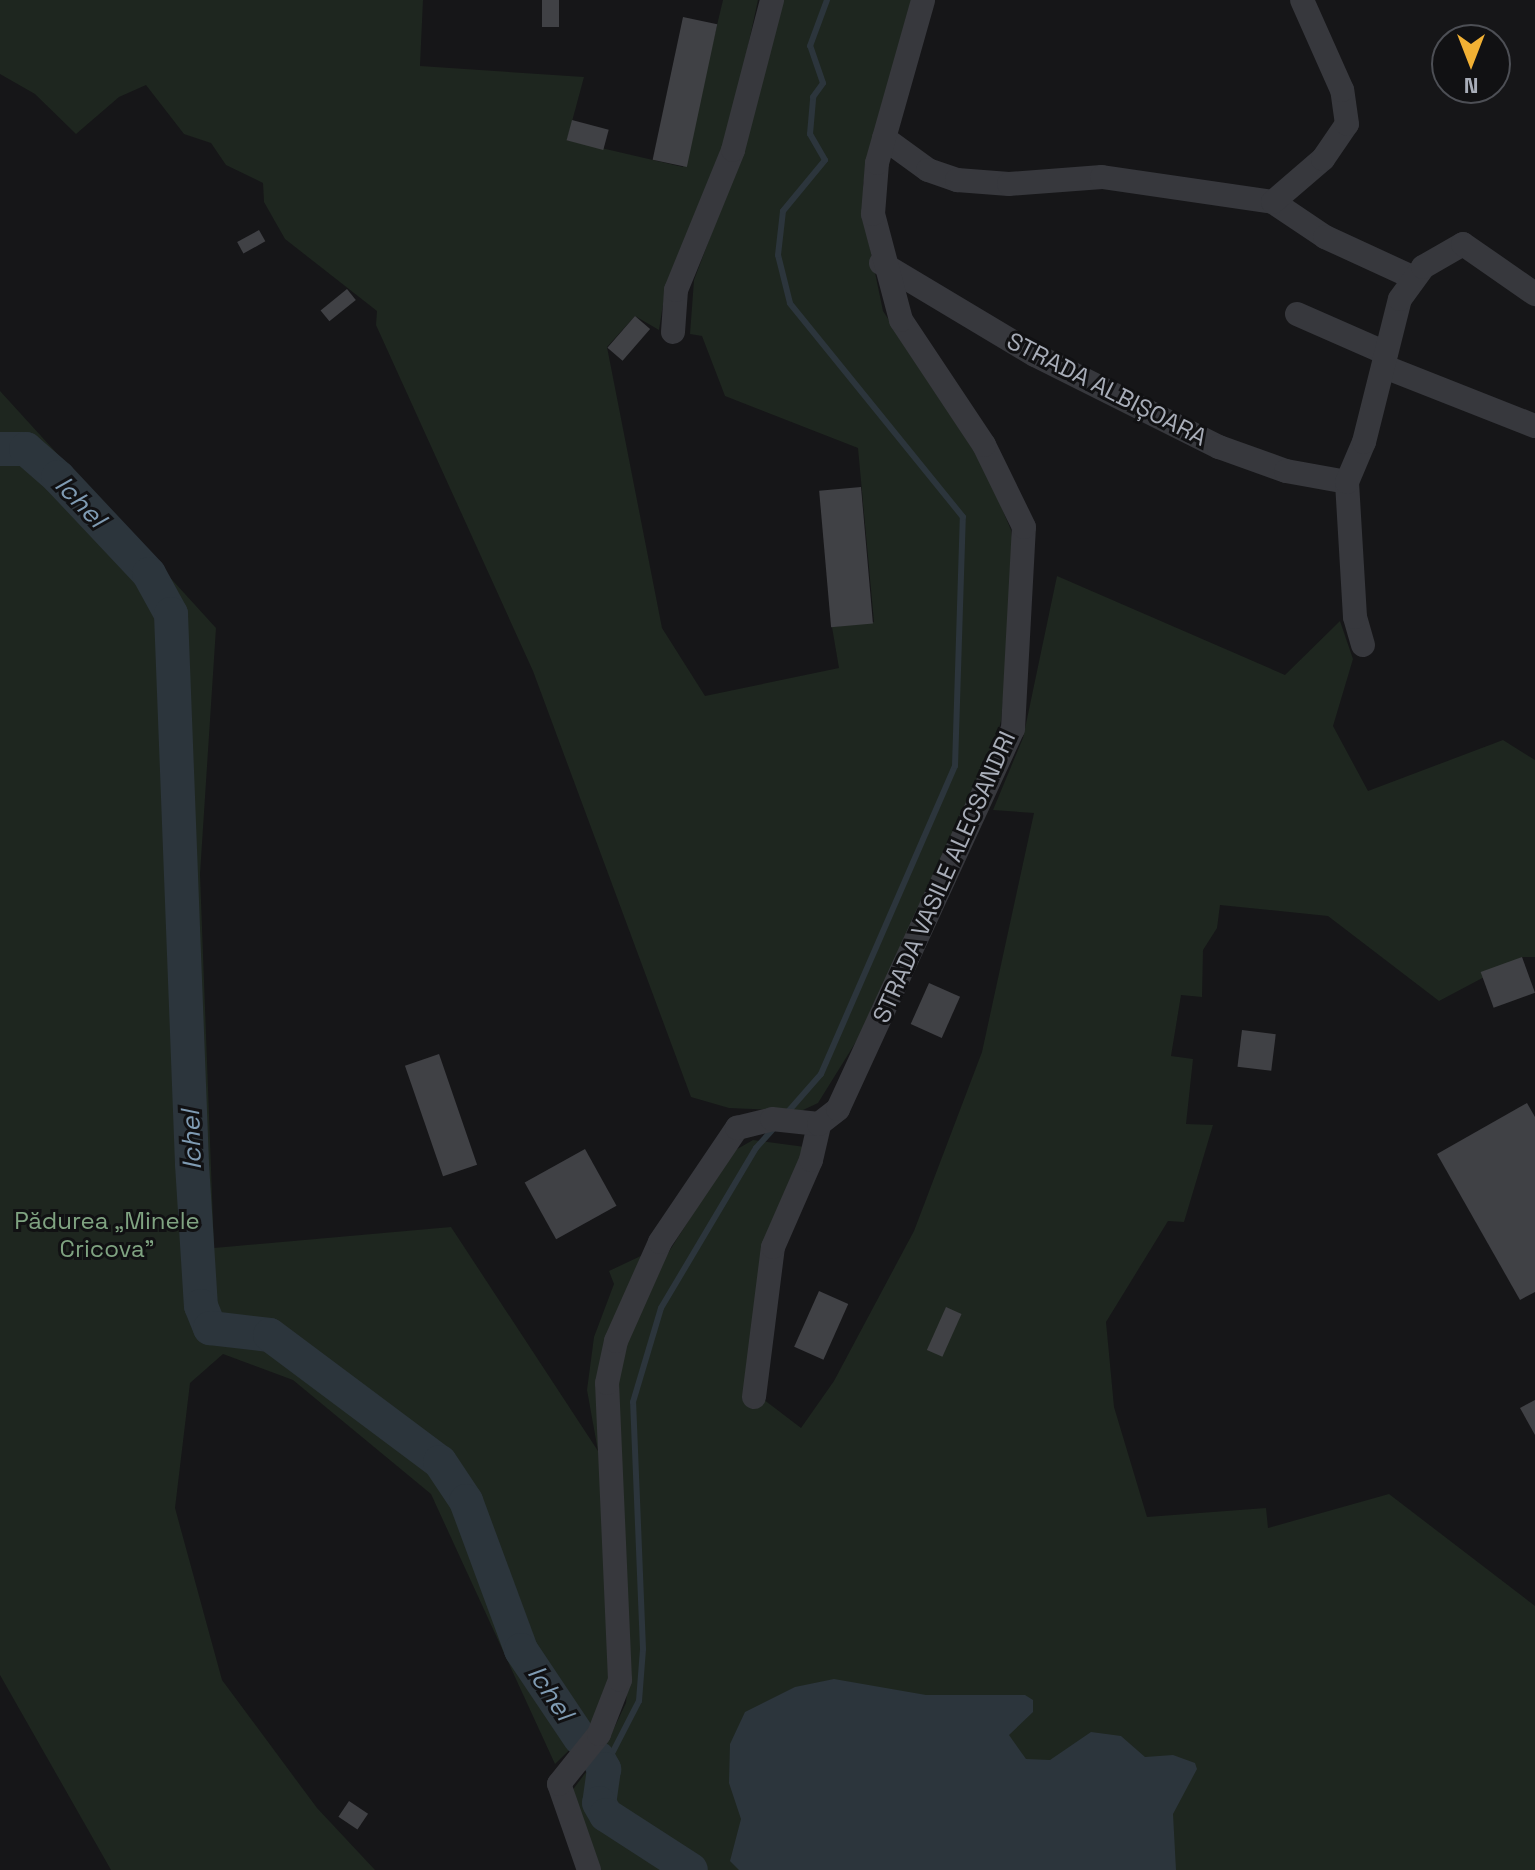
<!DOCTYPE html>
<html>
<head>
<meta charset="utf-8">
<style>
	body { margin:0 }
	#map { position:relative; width:1535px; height:1870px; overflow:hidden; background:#161618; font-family:"Space Grotesk",sans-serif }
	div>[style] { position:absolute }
	.green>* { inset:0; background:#1e261f }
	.water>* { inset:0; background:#2c353c }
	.stream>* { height:6px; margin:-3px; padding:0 3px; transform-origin:3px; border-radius:3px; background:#2c353c }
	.river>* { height:34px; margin:-17px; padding:0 17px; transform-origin:17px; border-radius:17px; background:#2c353c }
	.building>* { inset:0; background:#404145; transform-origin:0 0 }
	.minor>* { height:24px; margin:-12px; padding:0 12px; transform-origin:12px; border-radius:12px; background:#37383d }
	span { translate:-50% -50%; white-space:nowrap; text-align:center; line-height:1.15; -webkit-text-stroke:6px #111113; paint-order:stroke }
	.street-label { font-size:24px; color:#a8adb8 }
	.park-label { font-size:24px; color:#7fa381 }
	.water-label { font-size:26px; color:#7f9bb3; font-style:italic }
	.north { position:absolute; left:1431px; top:24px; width:80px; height:80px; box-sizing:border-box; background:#111113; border:2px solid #4d4f55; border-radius:50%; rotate:180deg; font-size:22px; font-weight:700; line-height:32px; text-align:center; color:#a8adb8 }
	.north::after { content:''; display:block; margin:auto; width:28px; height:36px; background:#f2b134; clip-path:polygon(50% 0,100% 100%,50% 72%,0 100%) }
</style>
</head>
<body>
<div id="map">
	<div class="green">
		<div style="clip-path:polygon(0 0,423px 0,420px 66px,584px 77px,567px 140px,683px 167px,723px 0,758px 0,730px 129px,666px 285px,659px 330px,635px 316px,607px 347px,662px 628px,705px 696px,839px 668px,832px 627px,874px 622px,858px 448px,725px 396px,702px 336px,690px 334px,694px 280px,743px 150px,776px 0,917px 0,863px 184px,867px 234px,883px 311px,985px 468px,1011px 530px,1016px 566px,1001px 721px,986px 777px,867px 1024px,818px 1103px,801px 1111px,729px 1108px,691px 1097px,533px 671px,376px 325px,377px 311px,285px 239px,264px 202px,263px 183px,226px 165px,211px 143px,184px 134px,146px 85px,119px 97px,76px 134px,35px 94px,0 74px)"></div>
		<div style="clip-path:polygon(0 391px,216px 628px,200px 874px,214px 1248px,451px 1227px,598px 1451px,587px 1390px,594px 1337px,614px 1284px,609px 1271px,645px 1254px,604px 1344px,610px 1675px,594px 1726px,555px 1764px,431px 1494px,293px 1380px,223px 1354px,190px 1383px,175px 1508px,222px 1680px,317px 1808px,375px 1870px,111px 1870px,0 1675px)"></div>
		<div style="clip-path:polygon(1057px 576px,1285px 675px,1340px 621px,1353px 659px,1333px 726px,1368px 791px,1503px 740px,1535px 760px,1535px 957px,1522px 957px,1439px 1001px,1328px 916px,1220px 905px,1217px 928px,1203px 950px,1202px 997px,1181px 995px,1171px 1056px,1193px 1059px,1186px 1124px,1213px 1125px,1184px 1222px,1168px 1221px,1106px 1322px,1114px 1407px,1147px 1517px,1266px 1508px,1268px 1528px,1389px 1494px,1535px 1606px,1535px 1870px,598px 1870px,571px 1792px,605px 1747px,626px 1703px,630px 1654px,614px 1402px,619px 1358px,644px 1291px,732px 1152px,753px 1140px,805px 1147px,766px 1242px,763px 1399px,801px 1428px,834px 1381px,914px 1231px,982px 1052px,1034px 813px,993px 810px,1023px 738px)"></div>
	</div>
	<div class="water">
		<div style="clip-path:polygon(834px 1679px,926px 1695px,1025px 1695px,1033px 1700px,1033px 1712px,1009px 1735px,1026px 1759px,1050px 1760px,1091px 1732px,1121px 1736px,1145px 1757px,1173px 1755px,1195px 1763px,1197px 1769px,1173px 1814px,1176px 1870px,739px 1870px,730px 1861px,741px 1819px,729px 1783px,730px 1744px,745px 1712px,795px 1687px)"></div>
	</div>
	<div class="stream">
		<div style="left:786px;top:1114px;width:53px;rotate:-48.8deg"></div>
		<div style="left:821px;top:1074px;width:336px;rotate:-66.5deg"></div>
		<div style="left:955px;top:766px;width:249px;rotate:-88.2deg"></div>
		<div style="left:963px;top:517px;width:275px;rotate:-129deg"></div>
		<div style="left:790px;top:303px;width:49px;rotate:-104deg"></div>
		<div style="left:778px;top:255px;width:44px;rotate:-83.5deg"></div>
		<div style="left:783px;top:211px;width:66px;rotate:-50.5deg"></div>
		<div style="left:825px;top:160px;width:30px;rotate:-120deg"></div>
		<div style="left:810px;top:134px;width:37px;rotate:-85deg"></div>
		<div style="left:813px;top:97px;width:17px;rotate:-54deg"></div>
		<div style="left:823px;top:83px;width:39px;rotate:-109deg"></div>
		<div style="left:810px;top:46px;width:49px;rotate:-69.7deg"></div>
		<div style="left:604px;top:1769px;width:76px;rotate:-62.8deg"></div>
		<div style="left:639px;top:1701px;width:52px;rotate:-85.6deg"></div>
		<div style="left:643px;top:1649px;width:247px;rotate:-92.3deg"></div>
		<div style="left:633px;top:1402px;width:98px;rotate:-73.4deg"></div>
		<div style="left:661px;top:1308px;width:186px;rotate:-59.3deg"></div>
		<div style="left:756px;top:1148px;width:30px;rotate:-48deg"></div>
	</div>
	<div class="river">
		<div style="left:0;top:449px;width:26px"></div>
		<div style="left:26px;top:449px;width:43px;rotate:41.2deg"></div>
		<div style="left:58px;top:477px;width:133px;rotate:46.8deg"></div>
		<div style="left:149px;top:574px;width:46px;rotate:61.2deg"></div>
		<div style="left:171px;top:614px;width:550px;rotate:87.81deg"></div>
		<div style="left:192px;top:1164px;width:142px;rotate:86.4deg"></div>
		<div style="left:201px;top:1306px;width:24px;rotate:68deg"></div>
		<div style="left:210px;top:1328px;width:60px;rotate:6.7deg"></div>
		<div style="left:270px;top:1335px;width:212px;rotate:36.8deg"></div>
		<div style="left:440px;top:1462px;width:47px;rotate:56.3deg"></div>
		<div style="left:466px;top:1501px;width:159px;rotate:69.7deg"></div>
		<div style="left:521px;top:1650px;width:106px;rotate:56.2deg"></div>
		<div style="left:598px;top:1758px;width:13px;rotate:61deg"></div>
		<div style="left:604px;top:1769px;width:34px;rotate:98deg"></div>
		<div style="left:599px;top:1803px;width:14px;rotate:60deg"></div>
		<div style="left:606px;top:1815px;width:101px;rotate:32.9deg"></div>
	</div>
	<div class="building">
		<div style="left:542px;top:0;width:17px;height:27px"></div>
		<div style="left:683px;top:17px;width:35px;height:146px;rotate:12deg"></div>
		<div style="left:572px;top:120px;width:38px;height:21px;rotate:15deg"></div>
		<div style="left:259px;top:230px;width:13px;height:25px;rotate:61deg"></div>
		<div style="left:347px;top:289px;width:14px;height:34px;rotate:51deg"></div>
		<div style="left:635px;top:316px;width:20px;height:42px;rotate:41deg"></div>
		<div style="left:861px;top:487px;width:137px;height:42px;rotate:85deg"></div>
		<div style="left:1522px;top:957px;width:38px;height:44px;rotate:70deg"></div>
		<div style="left:929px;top:983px;width:34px;height:45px;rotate:24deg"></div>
		<div style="left:1242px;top:1030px;width:34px;height:37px;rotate:7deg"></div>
		<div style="left:439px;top:1054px;width:117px;height:36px;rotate:71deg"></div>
		<div style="clip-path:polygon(1527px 1103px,1535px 1117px,1535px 1292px,1520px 1300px,1437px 1154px)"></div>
		<div style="left:585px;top:1149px;width:65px;height:69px;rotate:61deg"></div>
		<div style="left:819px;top:1291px;width:32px;height:61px;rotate:24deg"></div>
		<div style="left:946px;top:1307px;width:17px;height:47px;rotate:24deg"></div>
		<div style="clip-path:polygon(1535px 1400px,1535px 1435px,1520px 1408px)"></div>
		<div style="left:349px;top:1801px;width:23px;height:19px;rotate:34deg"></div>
	</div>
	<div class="minor">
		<div style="left:884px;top:138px;width:54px;rotate:36deg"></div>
		<div style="left:928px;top:170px;width:31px;rotate:19deg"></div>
		<div style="left:957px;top:180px;width:52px;rotate:4.4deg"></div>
		<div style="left:1009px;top:184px;width:93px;rotate:-4.3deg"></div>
		<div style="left:1102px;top:177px;width:173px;rotate:8.3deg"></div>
		<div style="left:1273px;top:202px;width:63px;rotate:33.9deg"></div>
		<div style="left:1325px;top:237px;width:96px;rotate:24.7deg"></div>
		<div style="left:1273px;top:202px;width:66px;rotate:-40.7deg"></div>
		<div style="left:1323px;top:159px;width:42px;rotate:-55.6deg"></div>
		<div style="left:1347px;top:124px;width:34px;rotate:-98deg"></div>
		<div style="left:1342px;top:90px;width:98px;rotate:-114deg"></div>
		<div style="left:881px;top:263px;width:179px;rotate:30.9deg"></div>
		<div style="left:1035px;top:355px;width:206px;rotate:26.6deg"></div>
		<div style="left:1219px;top:447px;width:71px;rotate:19.7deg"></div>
		<div style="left:1286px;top:471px;width:62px;rotate:10.2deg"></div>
		<div style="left:1297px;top:314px;width:97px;rotate:23.7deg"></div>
		<div style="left:673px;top:332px;width:42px;rotate:-85.9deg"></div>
		<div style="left:676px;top:290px;width:151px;rotate:-67.8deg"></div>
		<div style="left:733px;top:150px;width:155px;rotate:-75.4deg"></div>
		<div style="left:1385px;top:367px;width:161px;rotate:21.5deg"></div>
		<div style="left:1363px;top:645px;width:29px;rotate:-106deg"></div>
		<div style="left:1355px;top:617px;width:135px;rotate:-93.4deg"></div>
		<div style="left:1347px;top:482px;width:43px;rotate:-67deg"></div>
		<div style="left:1364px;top:442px;width:147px;rotate:-75.9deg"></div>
		<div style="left:1400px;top:299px;width:39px;rotate:-54deg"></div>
		<div style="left:1423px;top:267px;width:46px;rotate:-29.9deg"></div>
		<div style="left:1463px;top:244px;width:88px;rotate:34.8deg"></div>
		<div style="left:754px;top:1397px;width:151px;rotate:-82.8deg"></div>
		<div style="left:773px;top:1247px;width:95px;rotate:-66.4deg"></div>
		<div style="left:811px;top:1160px;width:37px;rotate:-77deg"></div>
		<div style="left:589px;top:1870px;width:91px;rotate:-109.2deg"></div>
		<div style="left:559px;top:1784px;width:64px;rotate:-51.3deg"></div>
		<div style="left:599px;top:1734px;width:58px;rotate:-68.7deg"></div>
		<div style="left:620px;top:1680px;width:297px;rotate:-92.5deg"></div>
		<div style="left:607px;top:1383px;width:43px;rotate:-77.9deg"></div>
		<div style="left:616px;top:1341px;width:108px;rotate:-66deg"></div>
		<div style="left:660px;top:1242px;width:138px;rotate:-56deg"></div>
		<div style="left:737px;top:1128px;width:36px;rotate:-14deg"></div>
		<div style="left:772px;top:1119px;width:47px;rotate:6.1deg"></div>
		<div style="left:819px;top:1124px;width:24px;rotate:-38deg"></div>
		<div style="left:838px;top:1109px;width:418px;rotate:-65.3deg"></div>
		<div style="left:1013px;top:729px;width:202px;rotate:-86.9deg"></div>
		<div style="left:1024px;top:527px;width:91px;rotate:-116deg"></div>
		<div style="left:984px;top:445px;width:150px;rotate:-123.6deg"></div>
		<div style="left:901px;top:320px;width:110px;rotate:-104.8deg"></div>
		<div style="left:873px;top:214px;width:51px;rotate:-85.5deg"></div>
		<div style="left:877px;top:163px;width:169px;rotate:-74.2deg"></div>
	</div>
	<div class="street-label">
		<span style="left:1107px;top:389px;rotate:27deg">STRADA ALBIȘOARA</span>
		<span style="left:944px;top:877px;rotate:-66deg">STRADA VASILE ALECSANDRI</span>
	</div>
	<div class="park-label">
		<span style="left:107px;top:1235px">Pădurea „Minele<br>Cricova”</span>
	</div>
	<div class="water-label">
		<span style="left:80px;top:502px;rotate:46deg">Ichel</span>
		<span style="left:192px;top:1140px;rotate:-92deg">Ichel</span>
		<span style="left:550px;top:1693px;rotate:56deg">Ichel</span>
	</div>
	<div class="north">N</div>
</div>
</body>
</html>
